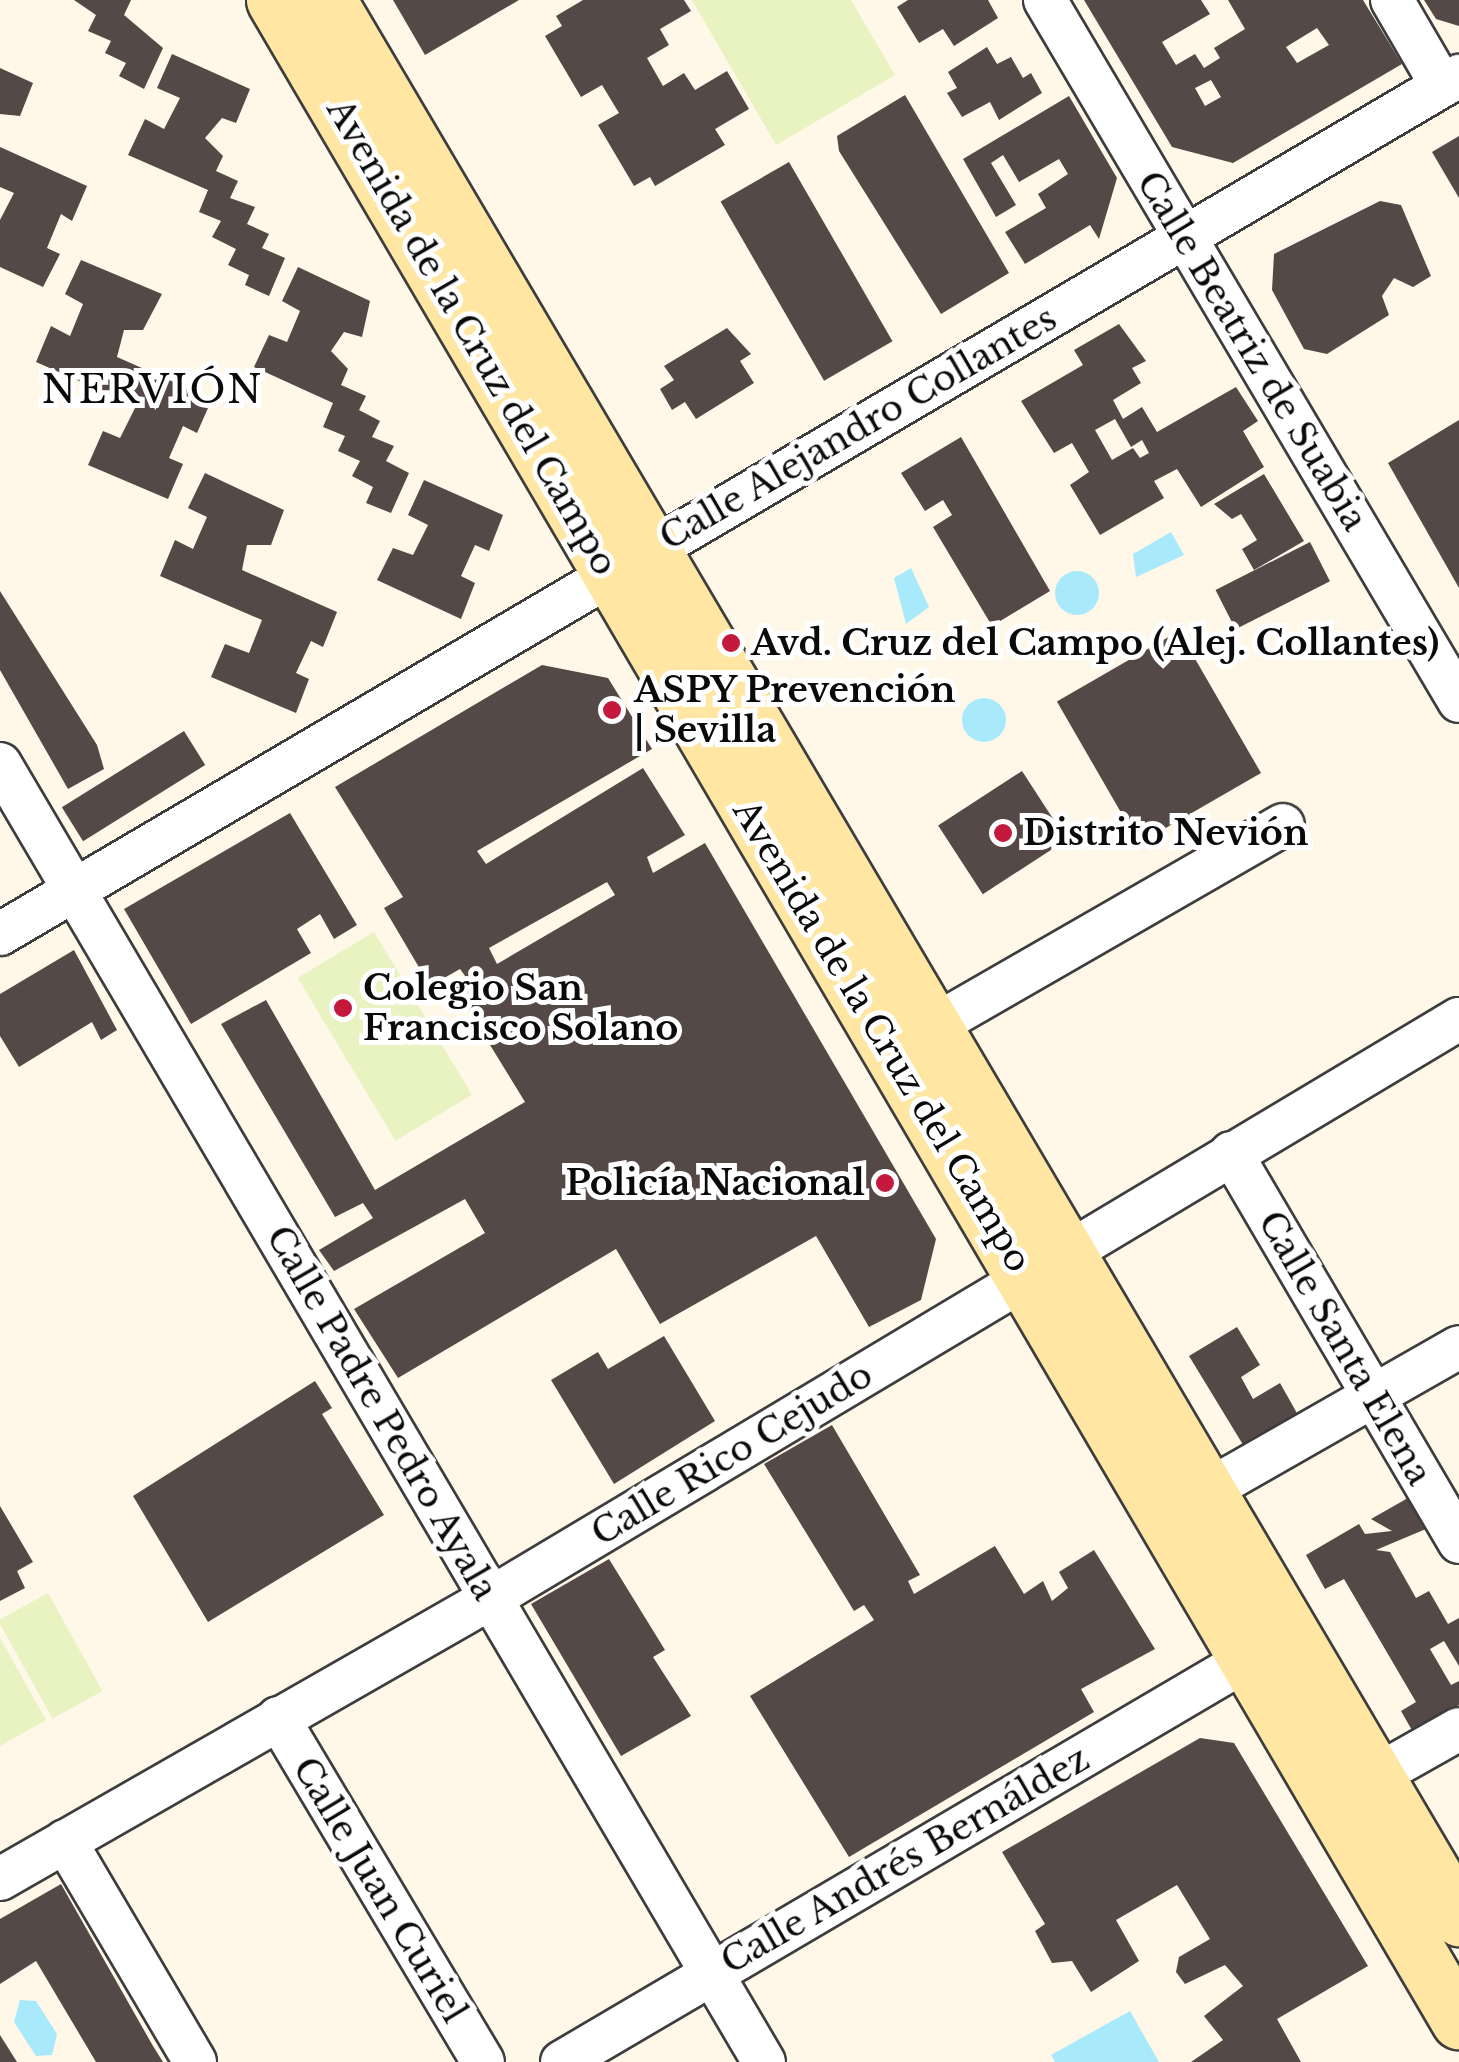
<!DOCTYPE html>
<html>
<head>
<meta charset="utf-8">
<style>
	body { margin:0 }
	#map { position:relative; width:1459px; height:2062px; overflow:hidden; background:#fff7e8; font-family:"Libre Baskerville",serif }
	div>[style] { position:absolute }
	.pitch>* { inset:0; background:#e9f2c1; transform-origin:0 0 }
	.water>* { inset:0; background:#a8e9fb }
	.round { border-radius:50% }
	.building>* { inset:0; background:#544946; transform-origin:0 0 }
	.roads { filter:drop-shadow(2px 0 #3d3d3d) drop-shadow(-2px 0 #3d3d3d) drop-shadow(0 2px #3d3d3d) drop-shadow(0 -2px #3d3d3d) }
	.street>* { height:42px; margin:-21px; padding:0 21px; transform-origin:21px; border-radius:21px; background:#fff }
	.secondary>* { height:55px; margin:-27.5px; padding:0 27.5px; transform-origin:27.5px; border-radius:27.5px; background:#ffe6a3 }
	.dots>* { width:28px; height:28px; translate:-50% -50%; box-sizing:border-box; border:5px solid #fff; border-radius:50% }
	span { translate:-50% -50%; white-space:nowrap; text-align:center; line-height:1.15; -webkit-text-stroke:10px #fff; paint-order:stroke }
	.street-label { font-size:35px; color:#0a0a0a }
	.poi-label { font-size:35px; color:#0a0a0a; font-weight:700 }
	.left { translate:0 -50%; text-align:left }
	.right { translate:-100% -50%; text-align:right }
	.neighbourhood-label { font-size:38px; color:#0a0a0a; letter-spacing:2.5px }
</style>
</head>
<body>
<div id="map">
	<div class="pitch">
		<div style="clip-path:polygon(692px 0,851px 0,895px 75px,776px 145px)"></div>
		<div style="left:374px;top:932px;width:190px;height:89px;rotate:59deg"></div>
		<div style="left:48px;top:1593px;width:112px;height:57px;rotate:61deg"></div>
		<div style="clip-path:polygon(0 1638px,46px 1720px,0 1746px)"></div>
	</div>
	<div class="water">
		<div style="clip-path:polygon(1171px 532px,1184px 555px,1136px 577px,1133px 554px)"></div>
		<div style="clip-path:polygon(911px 568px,929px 607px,906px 624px,894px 578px)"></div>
		<div class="round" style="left:1055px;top:571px;width:44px;height:44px"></div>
		<div class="round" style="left:962px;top:698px;width:44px;height:44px"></div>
		<div style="clip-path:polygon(20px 2000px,36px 2001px,57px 2034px,52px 2055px,36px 2056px,14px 2022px)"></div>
		<div style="clip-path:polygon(1130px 2011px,1159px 2062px,1055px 2062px,1051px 2055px)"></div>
	</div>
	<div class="building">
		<div style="clip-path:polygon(74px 0,131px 0,124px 15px,163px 48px,144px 89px,119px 76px,126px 63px,105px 53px,111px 41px,88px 31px,96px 15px)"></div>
		<div style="clip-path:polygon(393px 0,519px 0,425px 55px)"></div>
		<div style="clip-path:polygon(583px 0,684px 0,691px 11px,660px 29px,669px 45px,647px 58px,663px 86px,684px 73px,695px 90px,727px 71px,749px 109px,715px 129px,725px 145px,655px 186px,650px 177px,634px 186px,598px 125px,619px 113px,602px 85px,581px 97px,545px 36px,562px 26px,556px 16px)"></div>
		<div style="clip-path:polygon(908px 0,988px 0,998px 18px,954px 46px,943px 29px,919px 43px,897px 7px)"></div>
		<div style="clip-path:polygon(evenodd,1084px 0,1201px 0,1210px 14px,1162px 42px,1176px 65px,1195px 54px,1204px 68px,1220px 58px,1214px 48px,1245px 29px,1228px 0,1363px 0,1402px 64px,1233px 163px,1172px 147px,1084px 0,1317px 28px,1329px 45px,1297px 63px,1286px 47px,1317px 28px,1084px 0,1211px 80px,1221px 97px,1205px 106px,1195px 88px,1211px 80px)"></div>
		<div style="clip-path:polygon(1424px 0,1459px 0,1459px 26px,1436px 19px)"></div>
		<div style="clip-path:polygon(987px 47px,997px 64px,1011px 57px,1023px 78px,1031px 73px,1042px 93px,999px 120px,990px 102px,962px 117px,947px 93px,957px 88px,948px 72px)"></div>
		<div style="clip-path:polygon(172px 54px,250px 89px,236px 123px,222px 118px,205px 138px,223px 156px,216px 171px,238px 181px,230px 198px,255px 207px,247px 224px,269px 234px,262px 248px,285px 258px,269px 296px,245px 285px,249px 275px,228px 265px,236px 249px,212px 237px,221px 221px,199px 212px,208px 190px,128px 155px,145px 119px,164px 129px,180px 98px,157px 88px)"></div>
		<div style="clip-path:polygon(0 68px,33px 83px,20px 116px,0 114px)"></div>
		<div style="clip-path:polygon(905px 95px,1009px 273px,941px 314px,839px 151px,837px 136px)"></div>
		<div style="clip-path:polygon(1069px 96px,1117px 178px,1099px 239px,1090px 225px,1025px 264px,1005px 232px,1046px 208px,1038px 194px,1068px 174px,1059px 159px,1019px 182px,1003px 155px,991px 163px,1016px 205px,996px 217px,963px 159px)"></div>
		<div style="clip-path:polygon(1459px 136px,1459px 198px,1432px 152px)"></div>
		<div style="clip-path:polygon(0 147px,87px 186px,72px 221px,61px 214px,47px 248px,60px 254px,43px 287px,0 267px,0 220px,14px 193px,0 187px)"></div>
		<div style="left:789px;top:162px;width:207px;height:79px;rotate:60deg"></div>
		<div style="clip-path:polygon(1380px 201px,1401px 205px,1431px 276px,1413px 287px,1394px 278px,1382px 296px,1389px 315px,1327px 354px,1304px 349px,1272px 290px,1274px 254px)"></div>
		<div style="clip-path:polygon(81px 260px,162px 294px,143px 330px,124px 330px,117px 357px,212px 399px,197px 433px,183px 426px,169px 458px,183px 464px,168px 499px,88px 465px,103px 431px,120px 438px,136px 406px,36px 362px,51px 326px,70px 336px,83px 304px,65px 294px)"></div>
		<div style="clip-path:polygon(298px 267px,370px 301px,362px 337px,344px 332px,331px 351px,348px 369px,341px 385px,366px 396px,359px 410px,380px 421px,372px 437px,394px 446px,386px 461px,409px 473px,391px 513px,366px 503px,373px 487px,352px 476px,360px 461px,338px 451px,345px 436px,323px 427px,333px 403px,254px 367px,269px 335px,287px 342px,300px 311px,282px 301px)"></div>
		<div style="clip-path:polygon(evenodd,1119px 324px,1146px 361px,1132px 368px,1141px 383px,1113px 400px,1123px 419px,1142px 407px,1157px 432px,1236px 387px,1258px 421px,1243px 431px,1264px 467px,1201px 507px,1177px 469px,1154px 481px,1164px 498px,1100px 535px,1070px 485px,1089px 472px,1072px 443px,1054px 453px,1021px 401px,1083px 365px,1074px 350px,1119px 324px,1115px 419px,1131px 447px,1142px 440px,1149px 453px,1140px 458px,1133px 448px,1112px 460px,1095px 430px,1115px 419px)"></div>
		<div style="clip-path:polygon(727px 328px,751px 354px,740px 361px,754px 383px,696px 419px,685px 402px,672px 410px,660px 389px,674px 380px,664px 366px)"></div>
		<div style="clip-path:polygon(1459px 420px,1459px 588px,1388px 463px)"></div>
		<div style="clip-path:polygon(961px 437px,1050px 591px,992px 626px,933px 527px,952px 515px,943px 500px,925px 511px,901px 473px)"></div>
		<div style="clip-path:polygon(205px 473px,284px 510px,271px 545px,247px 545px,242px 570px,337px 612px,323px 647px,311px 641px,296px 673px,309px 679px,296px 713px,211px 677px,225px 644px,249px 653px,262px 620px,160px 576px,175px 540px,193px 549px,207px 517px,188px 508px)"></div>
		<div style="clip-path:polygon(1264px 474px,1304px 541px,1254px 570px,1242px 549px,1257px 540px,1241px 514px,1232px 519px,1214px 504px)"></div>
		<div style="clip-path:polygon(424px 480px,503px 515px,489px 551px,475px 545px,461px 576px,475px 583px,461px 619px,377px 580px,393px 548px,413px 555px,428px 525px,408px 515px)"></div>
		<div style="left:1310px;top:542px;width:44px;height:106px;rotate:63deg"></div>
		<div style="clip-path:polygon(0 591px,97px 745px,104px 769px,68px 789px,0 670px)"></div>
		<div style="left:1179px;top:631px;width:164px;height:141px;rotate:60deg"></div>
		<div style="clip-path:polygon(evenodd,542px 665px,608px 678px,652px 749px,477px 851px,486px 864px,643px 768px,685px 835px,647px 857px,653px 873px,705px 843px,936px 1239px,921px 1300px,869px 1327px,816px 1236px,660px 1324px,616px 1249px,398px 1378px,354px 1309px,485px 1233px,465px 1199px,334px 1271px,319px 1250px,373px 1218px,363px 1203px,335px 1217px,221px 1024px,266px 1000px,375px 1190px,525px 1102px,455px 988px,468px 980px,460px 969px,430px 986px,384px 908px,403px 897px,335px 787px,542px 665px,607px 882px,615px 895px,497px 964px,489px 948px,607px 882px)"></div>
		<div style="left:184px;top:731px;width:40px;height:144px;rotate:58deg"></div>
		<div style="left:1022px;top:771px;width:82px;height:100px;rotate:57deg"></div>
		<div style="clip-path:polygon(290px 813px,357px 925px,334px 939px,320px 914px,297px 929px,311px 953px,191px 1024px,124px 909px)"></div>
		<div style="clip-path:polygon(74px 950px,117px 1030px,101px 1040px,92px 1022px,19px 1067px,0 1036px,0 994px)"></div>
		<div style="clip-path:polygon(1237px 1327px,1260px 1365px,1241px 1377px,1253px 1399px,1280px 1383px,1298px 1415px,1245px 1448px,1189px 1356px)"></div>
		<div style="clip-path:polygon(664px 1336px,715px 1421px,614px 1484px,551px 1380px,598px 1352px,608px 1369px)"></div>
		<div style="clip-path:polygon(315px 1381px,332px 1408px,322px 1414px,384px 1515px,208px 1622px,133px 1496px)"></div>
		<div style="clip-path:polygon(832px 1425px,920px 1575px,908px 1581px,914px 1594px,995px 1546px,1024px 1594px,1043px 1581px,1052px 1601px,1068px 1588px,1059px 1572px,1094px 1550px,1155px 1649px,1081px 1689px,1094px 1712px,849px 1857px,750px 1696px,874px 1620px,864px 1605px,854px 1611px,764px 1464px)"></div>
		<div style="clip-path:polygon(1415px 1494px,1433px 1526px,1376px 1550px,1390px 1552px,1416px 1598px,1429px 1591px,1448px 1624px,1459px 1618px,1459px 1666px,1444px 1641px,1430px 1649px,1451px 1685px,1459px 1681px,1459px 1705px,1413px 1732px,1401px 1711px,1416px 1702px,1344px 1579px,1325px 1589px,1306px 1555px,1359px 1524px,1365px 1534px,1392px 1531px,1371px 1519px)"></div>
		<div style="clip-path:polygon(0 1506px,33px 1562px,17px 1571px,25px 1588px,0 1601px)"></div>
		<div style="clip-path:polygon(609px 1559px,665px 1650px,653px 1657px,691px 1716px,621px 1756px,531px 1604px)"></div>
		<div style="clip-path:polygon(1200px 1738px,1234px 1743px,1368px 1966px,1277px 2019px,1301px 2062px,1191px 2062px,1223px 2040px,1204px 2016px,1243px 1986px,1225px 1965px,1185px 1984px,1176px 1972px,1179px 1957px,1210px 1939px,1177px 1885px,1116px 1920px,1139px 1961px,1091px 1992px,1072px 1961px,1052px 1963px,1035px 1931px,1045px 1924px,1002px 1852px)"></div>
		<div style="clip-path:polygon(61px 1884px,153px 2046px,163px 2062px,96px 2062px,36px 1961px,0 1984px,0 1919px)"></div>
		<div style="clip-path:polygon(0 2035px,17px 2062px,0 2062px)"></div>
	</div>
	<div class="roads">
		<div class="street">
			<div style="left:1045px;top:0;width:814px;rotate:59.43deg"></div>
			<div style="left:1392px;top:0;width:99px;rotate:59.8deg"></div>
			<div style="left:0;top:764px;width:1506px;rotate:59.52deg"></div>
			<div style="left:0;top:934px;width:1693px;rotate:-30.46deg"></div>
			<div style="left:930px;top:1028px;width:407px;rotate:-29.9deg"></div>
			<div style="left:1231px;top:1153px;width:451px;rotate:59.6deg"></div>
			<div style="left:1205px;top:1492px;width:292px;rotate:-29.7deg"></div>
			<div style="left:278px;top:1718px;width:400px;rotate:59.2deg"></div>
			<div style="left:1376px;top:1776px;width:95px;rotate:-29.5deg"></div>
			<div style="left:65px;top:1841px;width:256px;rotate:59.5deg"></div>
			<div style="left:0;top:1879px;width:566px;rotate:-29.78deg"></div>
			<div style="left:491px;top:1598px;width:1128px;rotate:-30.89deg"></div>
			<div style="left:562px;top:2062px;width:796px;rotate:-30.43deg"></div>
		</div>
		<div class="secondary">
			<div style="left:274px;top:0;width:2343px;rotate:59.62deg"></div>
			<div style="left:328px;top:0;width:2227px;rotate:59.47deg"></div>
		</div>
	</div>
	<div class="dots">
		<div style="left:731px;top:643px;background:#c4193c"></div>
		<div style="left:612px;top:710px;background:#c4193c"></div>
		<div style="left:1003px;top:833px;background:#c4193c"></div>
		<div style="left:343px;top:1008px;background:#c4193c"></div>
		<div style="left:885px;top:1183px;background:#c4193c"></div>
	</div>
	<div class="street-label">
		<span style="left:472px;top:337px;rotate:60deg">Avenida de la Cruz del Campo</span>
		<span style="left:1252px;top:351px;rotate:59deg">Calle Beatriz de Suabia</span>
		<span style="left:858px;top:428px;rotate:-30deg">Calle Alejandro Collantes</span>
		<span style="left:882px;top:1036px;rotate:59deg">Avenida de la Cruz del Campo</span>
		<span style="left:1345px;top:1348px;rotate:60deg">Calle Santa Elena</span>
		<span style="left:382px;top:1413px;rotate:60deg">Calle Padre Pedro Ayala</span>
		<span style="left:732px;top:1454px;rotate:-31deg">Calle Rico Cejudo</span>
		<span style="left:905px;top:1860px;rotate:-30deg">Calle Andrés Bernáldez</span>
		<span style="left:380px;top:1890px;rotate:59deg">Calle Juan Curiel</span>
	</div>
	<div class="poi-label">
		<span class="left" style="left:751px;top:643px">Avd. Cruz del Campo (Alej. Collantes)</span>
		<span class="left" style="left:634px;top:710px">ASPY Prevención<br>| Sevilla</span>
		<span class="left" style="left:1023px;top:833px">Distrito Nevión</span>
		<span class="left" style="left:363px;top:1008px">Colegio San<br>Francisco Solano</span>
		<span class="right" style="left:865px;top:1183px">Policía Nacional</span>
	</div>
	<div class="neighbourhood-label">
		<span style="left:153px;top:390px">NERVIÓN</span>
	</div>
</div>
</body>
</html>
